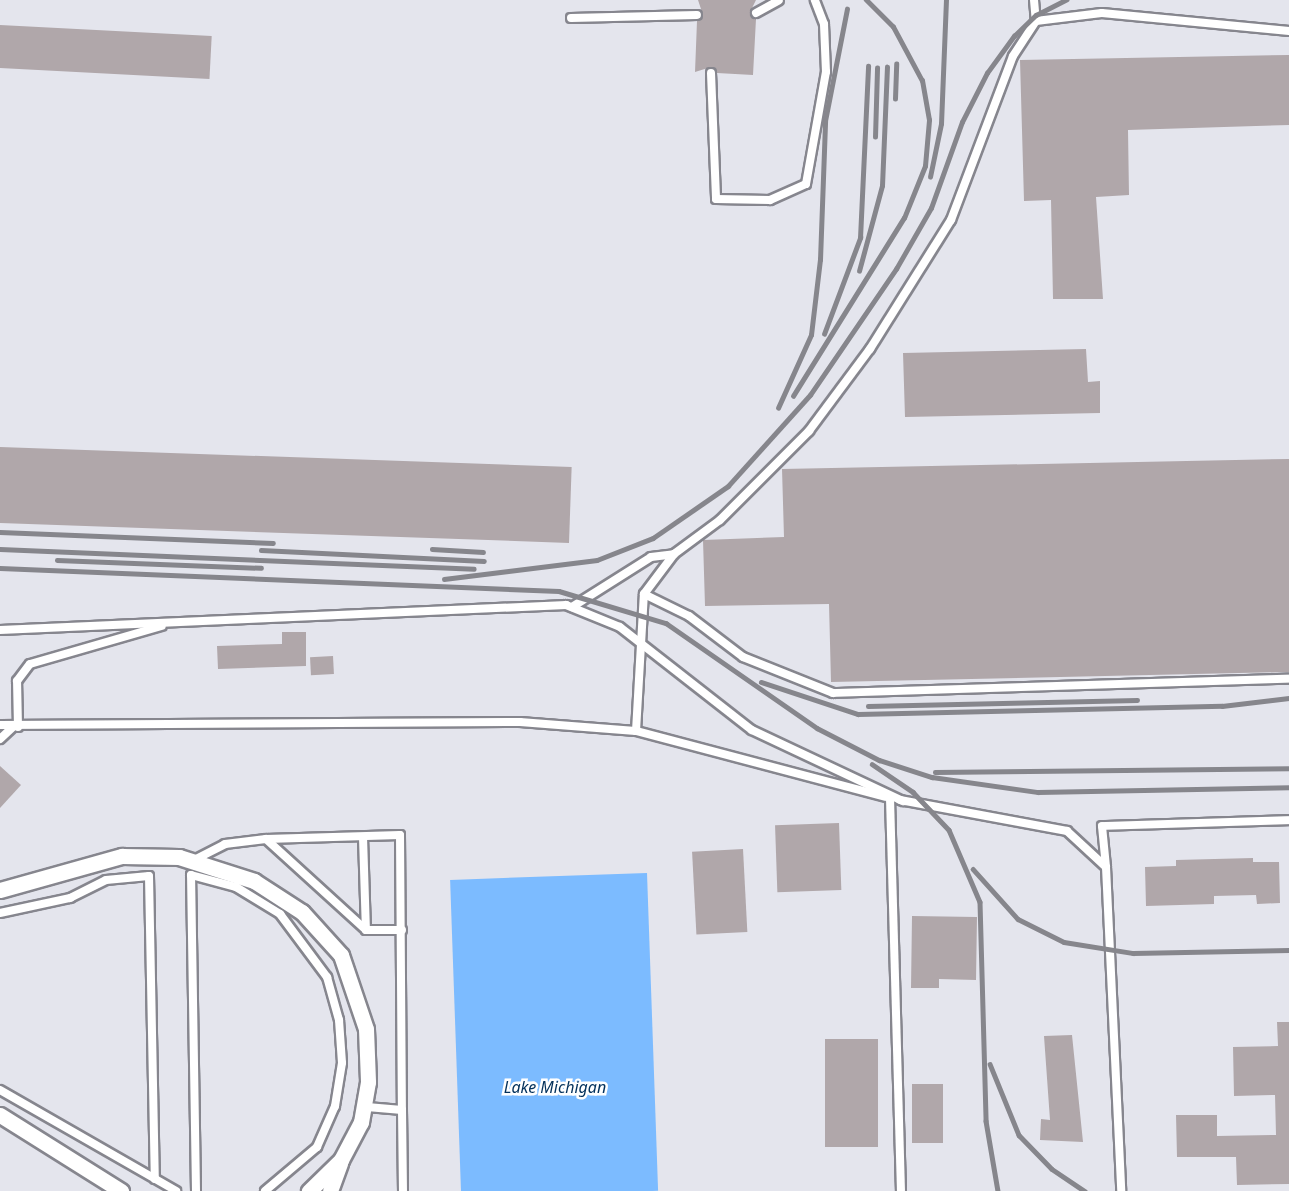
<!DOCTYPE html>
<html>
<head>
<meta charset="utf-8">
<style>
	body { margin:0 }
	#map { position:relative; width:1289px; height:1191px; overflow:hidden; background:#e4e5ed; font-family:"Noto Sans",sans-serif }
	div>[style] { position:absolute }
	.water>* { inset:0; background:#7cbbff; transform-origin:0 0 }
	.building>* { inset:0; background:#b0a7aa; transform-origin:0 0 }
	.roads { filter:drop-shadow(2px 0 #86868e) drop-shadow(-2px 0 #86868e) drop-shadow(0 2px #86868e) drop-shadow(0 -2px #86868e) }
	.service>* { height:8px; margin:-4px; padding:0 4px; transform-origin:4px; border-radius:4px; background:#fff }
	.minor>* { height:15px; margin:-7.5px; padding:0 7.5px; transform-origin:7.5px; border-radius:7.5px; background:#fff }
	.rail>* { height:4.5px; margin:-2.25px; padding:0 2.25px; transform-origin:2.25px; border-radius:2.25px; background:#86868c }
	span { translate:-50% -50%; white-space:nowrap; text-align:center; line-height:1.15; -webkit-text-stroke:5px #fff; paint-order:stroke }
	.water-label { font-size:16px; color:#02305b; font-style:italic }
</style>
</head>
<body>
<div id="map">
	<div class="water">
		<div style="left:647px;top:873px;width:318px;height:197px;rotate:88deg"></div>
	</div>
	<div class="building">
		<div style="clip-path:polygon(698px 0,756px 0,750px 12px,756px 19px,753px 75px,717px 73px,711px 67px,695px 72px,697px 21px,703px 15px)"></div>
		<div style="left:0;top:25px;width:212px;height:43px;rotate:3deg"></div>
		<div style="clip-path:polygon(1289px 55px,1289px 125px,1128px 130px,1129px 195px,1096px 197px,1103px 299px,1053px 299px,1051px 200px,1024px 201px,1020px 60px)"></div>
		<div style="clip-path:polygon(1086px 349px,1088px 382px,1100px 381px,1100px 413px,905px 417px,903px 353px)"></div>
		<div style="left:0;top:447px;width:572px;height:76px;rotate:2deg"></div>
		<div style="clip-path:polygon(1289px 459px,1289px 672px,831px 682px,829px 604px,705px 606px,703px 540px,784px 537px,782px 469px)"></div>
		<div style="clip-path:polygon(282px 632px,306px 632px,306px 666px,218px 669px,217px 646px,282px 644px)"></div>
		<div style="left:333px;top:656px;width:18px;height:23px;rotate:87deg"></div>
		<div style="clip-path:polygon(0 766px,21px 785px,0 808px)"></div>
		<div style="left:839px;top:823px;width:67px;height:64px;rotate:88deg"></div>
		<div style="left:743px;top:849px;width:83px;height:51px;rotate:87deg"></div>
		<div style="clip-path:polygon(1253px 858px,1253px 862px,1279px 862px,1280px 903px,1257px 904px,1256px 895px,1214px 896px,1214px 904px,1146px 906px,1145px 867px,1176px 866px,1176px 860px)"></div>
		<div style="clip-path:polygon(912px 916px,977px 917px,976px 980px,939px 979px,939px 988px,911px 988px)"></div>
		<div style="clip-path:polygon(1277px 1022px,1289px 1022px,1289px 1184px,1237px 1185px,1236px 1157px,1177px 1157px,1176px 1115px,1217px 1115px,1217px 1136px,1276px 1135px,1275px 1095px,1234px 1096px,1233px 1047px,1278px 1046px)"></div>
		<div style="clip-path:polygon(1072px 1035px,1083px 1142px,1040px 1140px,1041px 1119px,1050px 1120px,1044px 1036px)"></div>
		<div style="left:825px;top:1039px;width:53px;height:108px"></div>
		<div style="left:912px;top:1084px;width:31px;height:59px"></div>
	</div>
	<div class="roads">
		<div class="service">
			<div style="left:1034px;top:0;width:21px;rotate:85deg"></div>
			<div style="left:1036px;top:21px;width:66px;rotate:-6.9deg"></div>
			<div style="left:1102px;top:13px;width:188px;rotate:5.5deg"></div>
			<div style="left:756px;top:13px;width:26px;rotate:-29deg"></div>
			<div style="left:571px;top:18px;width:126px;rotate:-1.4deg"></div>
			<div style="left:711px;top:73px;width:126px;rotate:87.7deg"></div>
			<div style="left:716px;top:199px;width:54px;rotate:1.1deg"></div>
			<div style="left:770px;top:200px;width:39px;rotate:-24deg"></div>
			<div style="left:806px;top:184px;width:114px;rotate:-79.9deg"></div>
			<div style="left:826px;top:72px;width:48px;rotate:-92.4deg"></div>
			<div style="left:824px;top:24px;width:26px;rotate:-111deg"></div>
			<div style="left:644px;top:594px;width:50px;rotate:26.1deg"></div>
			<div style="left:689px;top:616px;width:68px;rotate:37.2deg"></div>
			<div style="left:743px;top:657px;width:97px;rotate:21.8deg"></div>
			<div style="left:833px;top:693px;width:456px;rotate:-1.8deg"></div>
			<div style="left:572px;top:607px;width:93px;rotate:-32.3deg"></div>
			<div style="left:651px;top:557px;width:23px;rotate:-7deg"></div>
			<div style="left:0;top:630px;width:567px;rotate:-2.53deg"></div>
			<div style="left:566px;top:605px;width:58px;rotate:22.2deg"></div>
			<div style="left:620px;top:627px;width:167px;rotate:38deg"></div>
			<div style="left:752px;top:730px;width:167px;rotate:25.2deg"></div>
			<div style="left:0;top:725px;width:520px;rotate:-0.33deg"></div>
			<div style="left:520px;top:722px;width:116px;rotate:4.4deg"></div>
			<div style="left:636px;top:731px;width:137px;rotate:-86.7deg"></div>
			<div style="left:644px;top:594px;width:50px;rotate:-53.1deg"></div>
			<div style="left:674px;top:554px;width:57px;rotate:-36.5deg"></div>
			<div style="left:720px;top:520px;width:126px;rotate:-45deg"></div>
			<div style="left:809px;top:431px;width:102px;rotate:-53.4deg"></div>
			<div style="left:870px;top:349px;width:152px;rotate:-57.9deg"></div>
			<div style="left:951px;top:220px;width:175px;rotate:-69.3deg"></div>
			<div style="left:1013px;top:56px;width:42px;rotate:-56.7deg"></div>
			<div style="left:18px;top:727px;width:46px;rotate:-91.2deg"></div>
			<div style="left:17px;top:681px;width:21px;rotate:-53deg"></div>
			<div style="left:30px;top:664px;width:137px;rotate:-16.1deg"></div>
			<div style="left:636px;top:731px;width:258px;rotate:14.8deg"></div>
			<div style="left:0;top:739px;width:18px;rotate:-43deg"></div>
			<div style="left:890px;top:798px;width:393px;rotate:88.4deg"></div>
			<div style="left:900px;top:800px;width:170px;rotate:10.5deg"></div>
			<div style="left:1067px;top:831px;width:53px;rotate:42.7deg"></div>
			<div style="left:1106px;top:867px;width:324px;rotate:87.3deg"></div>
			<div style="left:363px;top:837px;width:93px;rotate:88.2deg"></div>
			<div style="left:366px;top:930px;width:36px"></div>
			<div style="left:266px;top:839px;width:135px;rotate:42.3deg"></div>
			<div style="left:194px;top:860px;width:35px;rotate:-27deg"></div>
			<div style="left:225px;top:844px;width:41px;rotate:-7deg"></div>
			<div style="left:266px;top:839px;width:134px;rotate:-1.7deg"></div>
			<div style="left:400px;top:835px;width:275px;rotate:89.6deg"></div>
			<div style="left:402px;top:1110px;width:38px;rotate:-175deg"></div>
			<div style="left:1106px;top:867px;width:41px;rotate:-95.6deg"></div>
			<div style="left:1102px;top:826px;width:187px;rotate:-1.8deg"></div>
			<div style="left:0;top:913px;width:72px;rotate:-12.1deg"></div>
			<div style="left:70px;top:898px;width:40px;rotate:-26.6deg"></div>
			<div style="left:106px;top:880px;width:43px;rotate:-5.3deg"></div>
			<div style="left:149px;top:876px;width:303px;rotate:88.9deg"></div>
			<div style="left:0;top:1090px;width:203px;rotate:29.8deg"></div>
			<div style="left:402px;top:1110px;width:81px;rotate:89.3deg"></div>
			<div style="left:196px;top:1191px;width:316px;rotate:-90.9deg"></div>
			<div style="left:191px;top:875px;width:47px;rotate:14.9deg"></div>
			<div style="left:236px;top:887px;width:52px;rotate:31.5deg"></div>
			<div style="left:280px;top:914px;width:79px;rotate:53.3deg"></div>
			<div style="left:327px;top:977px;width:45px;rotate:74.4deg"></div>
			<div style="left:339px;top:1020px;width:43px;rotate:86deg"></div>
			<div style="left:342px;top:1063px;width:44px;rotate:99.2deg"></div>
			<div style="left:335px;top:1106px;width:45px;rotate:113.7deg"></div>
			<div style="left:317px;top:1147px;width:68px;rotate:139.8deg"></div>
		</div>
		<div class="minor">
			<div style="left:0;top:890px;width:127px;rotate:-15.6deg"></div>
			<div style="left:122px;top:856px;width:57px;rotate:1deg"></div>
			<div style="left:179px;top:857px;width:79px;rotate:17.7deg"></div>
			<div style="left:254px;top:881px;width:57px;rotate:32.9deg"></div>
			<div style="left:302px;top:912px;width:58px;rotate:47.8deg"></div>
			<div style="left:341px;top:955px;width:78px;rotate:71.3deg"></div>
			<div style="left:366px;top:1029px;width:53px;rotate:87.8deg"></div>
			<div style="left:368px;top:1082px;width:41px;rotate:99.9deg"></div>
			<div style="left:361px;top:1122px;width:43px;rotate:117.8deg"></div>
			<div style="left:341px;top:1160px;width:45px;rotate:135.9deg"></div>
			<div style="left:0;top:1115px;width:143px;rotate:32.1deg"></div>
			<div style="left:330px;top:1191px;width:30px;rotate:-70deg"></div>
		</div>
	</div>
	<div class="rail">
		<div style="left:895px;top:99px;width:35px;rotate:-88deg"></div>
		<div style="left:875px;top:137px;width:69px;rotate:-88.3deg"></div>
		<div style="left:930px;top:177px;width:54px;rotate:-78.3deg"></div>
		<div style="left:941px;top:124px;width:124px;rotate:-87.7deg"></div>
		<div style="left:859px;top:271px;width:88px;rotate:-74.9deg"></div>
		<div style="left:882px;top:186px;width:119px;rotate:-87.6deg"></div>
		<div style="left:824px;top:334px;width:103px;rotate:-69.4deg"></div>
		<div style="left:860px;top:238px;width:172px;rotate:-87.3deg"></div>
		<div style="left:793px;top:396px;width:210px;rotate:-58.1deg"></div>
		<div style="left:904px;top:218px;width:56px;rotate:-68deg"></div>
		<div style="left:925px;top:166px;width:46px;rotate:-85deg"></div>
		<div style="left:929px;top:120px;width:40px;rotate:-100deg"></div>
		<div style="left:922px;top:81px;width:61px;rotate:-118.2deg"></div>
		<div style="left:893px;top:27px;width:38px;rotate:-135deg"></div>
		<div style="left:778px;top:408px;width:80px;rotate:-65.7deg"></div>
		<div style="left:811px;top:335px;width:76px;rotate:-83.2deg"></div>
		<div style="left:820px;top:260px;width:139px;rotate:-87.9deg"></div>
		<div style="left:825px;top:121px;width:114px;rotate:-78.9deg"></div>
		<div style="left:0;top:532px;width:273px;rotate:2.3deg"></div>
		<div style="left:0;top:549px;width:474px;rotate:2.4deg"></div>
		<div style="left:432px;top:549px;width:51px;rotate:3.4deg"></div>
		<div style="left:261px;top:550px;width:223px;rotate:2.8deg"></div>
		<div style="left:57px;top:560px;width:204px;rotate:2.2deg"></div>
		<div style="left:0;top:568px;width:559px;rotate:2.36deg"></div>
		<div style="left:559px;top:591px;width:112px;rotate:16.7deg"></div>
		<div style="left:666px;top:623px;width:184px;rotate:34.8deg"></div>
		<div style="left:817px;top:728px;width:70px;rotate:27.3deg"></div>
		<div style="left:879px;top:760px;width:56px;rotate:17.8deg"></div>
		<div style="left:932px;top:777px;width:107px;rotate:8.1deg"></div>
		<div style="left:1038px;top:792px;width:251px;rotate:-1.1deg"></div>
		<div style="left:444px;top:579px;width:154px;rotate:-7.1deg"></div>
		<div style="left:597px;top:560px;width:60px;rotate:-21.4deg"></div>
		<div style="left:653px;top:538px;width:91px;rotate:-34.7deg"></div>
		<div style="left:728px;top:486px;width:122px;rotate:-48deg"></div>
		<div style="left:810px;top:395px;width:153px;rotate:-55.7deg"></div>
		<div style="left:896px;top:269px;width:70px;rotate:-60.2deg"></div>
		<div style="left:931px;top:208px;width:91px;rotate:-70.2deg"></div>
		<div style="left:962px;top:122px;width:55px;rotate:-63deg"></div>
		<div style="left:987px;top:73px;width:46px;rotate:-53.9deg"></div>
		<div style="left:1014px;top:36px;width:30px;rotate:-44deg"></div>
		<div style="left:1036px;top:15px;width:34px;rotate:-27deg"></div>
		<div style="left:761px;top:682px;width:102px;rotate:18.3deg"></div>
		<div style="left:858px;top:714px;width:364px;rotate:-1.3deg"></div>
		<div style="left:1222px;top:706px;width:67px;rotate:-6.8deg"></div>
		<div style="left:868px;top:706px;width:269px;rotate:-1.3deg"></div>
		<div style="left:872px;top:764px;width:50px;rotate:34.3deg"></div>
		<div style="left:913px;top:792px;width:52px;rotate:46.5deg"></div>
		<div style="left:949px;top:830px;width:78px;rotate:66.7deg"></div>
		<div style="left:980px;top:902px;width:219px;rotate:88.4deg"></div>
		<div style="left:986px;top:1121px;width:71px;rotate:80.3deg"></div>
		<div style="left:935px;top:772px;width:354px;rotate:-0.6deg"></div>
		<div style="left:973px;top:869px;width:67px;rotate:48deg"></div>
		<div style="left:1018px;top:919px;width:51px;rotate:26.6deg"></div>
		<div style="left:1064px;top:942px;width:70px;rotate:9.1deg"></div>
		<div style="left:1133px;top:953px;width:156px;rotate:-1.1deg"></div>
		<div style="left:990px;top:1064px;width:77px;rotate:67.8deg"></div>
		<div style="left:1019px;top:1135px;width:47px;rotate:45.9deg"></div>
		<div style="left:1052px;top:1169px;width:40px;rotate:34deg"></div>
	</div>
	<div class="water-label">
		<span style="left:555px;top:1087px">Lake Michigan</span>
	</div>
</div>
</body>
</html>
